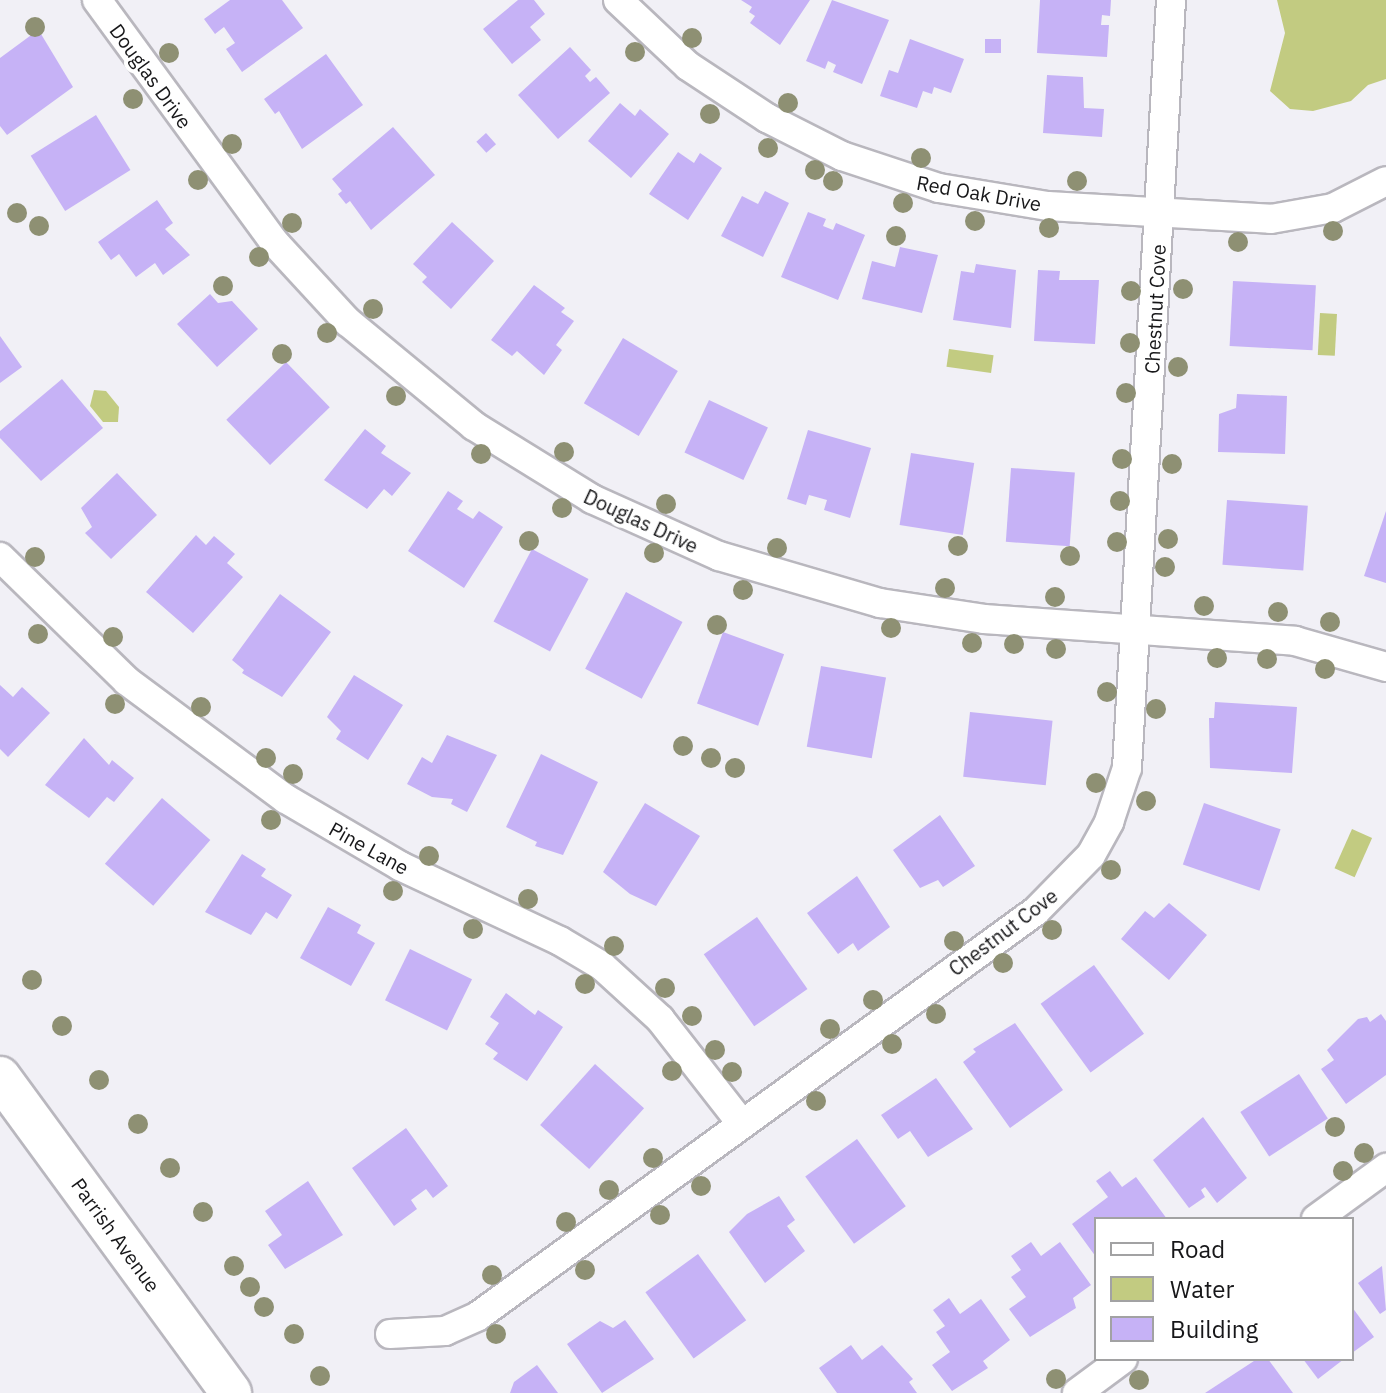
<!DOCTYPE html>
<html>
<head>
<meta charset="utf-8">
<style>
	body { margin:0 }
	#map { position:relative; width:1386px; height:1393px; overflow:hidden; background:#f1f0f6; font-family:"IBM Plex Sans",sans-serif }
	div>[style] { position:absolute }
	.water>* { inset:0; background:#c2cb81; transform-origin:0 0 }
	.building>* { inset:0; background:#c6b2f6; transform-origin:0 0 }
	.roads { filter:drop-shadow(2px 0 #b9b7be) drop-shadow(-2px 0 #b9b7be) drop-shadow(0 2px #b9b7be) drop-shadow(0 -2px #b9b7be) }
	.street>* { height:28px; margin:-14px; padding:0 14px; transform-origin:14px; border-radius:14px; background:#fff }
	.secondary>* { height:40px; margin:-20px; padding:0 20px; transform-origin:20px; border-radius:20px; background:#fff }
	.trees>* { width:20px; height:20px; margin:-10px; border-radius:50%; background:#8e9073 }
	span { translate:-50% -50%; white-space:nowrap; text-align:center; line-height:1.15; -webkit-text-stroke:8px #fff; paint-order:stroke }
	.street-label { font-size:20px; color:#171719 }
	.legend { position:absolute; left:1094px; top:1217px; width:260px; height:144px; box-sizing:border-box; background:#fff; border:2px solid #a2a2a3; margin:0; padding:10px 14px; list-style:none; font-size:24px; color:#171719 }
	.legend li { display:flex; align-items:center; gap:16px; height:40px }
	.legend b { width:40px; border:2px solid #a2a2a3 }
</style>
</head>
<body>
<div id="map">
	<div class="water">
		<div style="clip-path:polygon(1277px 0,1386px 0,1386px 79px,1368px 85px,1351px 101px,1313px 111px,1290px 109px,1270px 91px,1285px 33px)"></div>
		<div style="left:1320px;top:313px;width:17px;height:42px;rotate:3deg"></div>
		<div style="left:949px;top:349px;width:45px;height:18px;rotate:8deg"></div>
		<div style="clip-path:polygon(94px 390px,106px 391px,119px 407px,118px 422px,103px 422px,90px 406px)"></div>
		<div style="left:1352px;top:829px;width:22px;height:43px;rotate:24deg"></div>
	</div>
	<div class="building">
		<div style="clip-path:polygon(230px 0,282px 0,303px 28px,242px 72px,226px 49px,235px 43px,224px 27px,215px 34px,204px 19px)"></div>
		<div style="clip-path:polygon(518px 0,534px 0,545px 14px,530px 27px,541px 40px,512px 64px,483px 29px)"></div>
		<div style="clip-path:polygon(741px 0,810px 0,780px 45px,750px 23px,755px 16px,749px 12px,752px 7px)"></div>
		<div style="clip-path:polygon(832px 0,889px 20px,862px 84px,833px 72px,836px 65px,828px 61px,825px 69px,806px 61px)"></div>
		<div style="clip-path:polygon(1040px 0,1111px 0,1110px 16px,1102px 15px,1101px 25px,1109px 25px,1107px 57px,1037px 53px)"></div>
		<div style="clip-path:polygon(34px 33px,41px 34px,73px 87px,7px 135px,0 126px,0 58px)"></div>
		<div style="clip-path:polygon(910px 39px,964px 59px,951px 93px,934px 87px,932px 94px,923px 91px,917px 108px,880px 96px,889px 70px,898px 73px)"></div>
		<div style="left:985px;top:39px;width:16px;height:14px"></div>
		<div style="clip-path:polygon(570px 47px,591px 70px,585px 76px,590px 82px,596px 77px,610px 93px,558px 139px,518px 95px)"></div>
		<div style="clip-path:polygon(326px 54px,363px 105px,302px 149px,279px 111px,275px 114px,264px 99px)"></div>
		<div style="clip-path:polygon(1047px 75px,1083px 77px,1084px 108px,1104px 109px,1102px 137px,1043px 133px)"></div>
		<div style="clip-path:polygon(620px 103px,635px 116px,640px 109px,669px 134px,631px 178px,588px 141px)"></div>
		<div style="left:96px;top:115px;width:65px;height:77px;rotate:58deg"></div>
		<div style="clip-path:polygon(393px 127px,435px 175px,371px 230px,350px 201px,346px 204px,338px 194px,342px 191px,332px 179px)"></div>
		<div style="left:486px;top:133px;width:15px;height:13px;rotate:48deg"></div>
		<div style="clip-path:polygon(678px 152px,694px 163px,700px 153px,722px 168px,688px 220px,649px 194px)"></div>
		<div style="clip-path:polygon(765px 191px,789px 203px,763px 257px,721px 236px,742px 196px,758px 204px)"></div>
		<div style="clip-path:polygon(157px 200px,173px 223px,165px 229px,190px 255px,163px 275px,155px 263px,136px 277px,119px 254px,111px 260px,98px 242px)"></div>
		<div style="clip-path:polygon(808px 212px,826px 219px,823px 226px,833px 230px,836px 223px,865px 235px,838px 300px,781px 277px)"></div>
		<div style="clip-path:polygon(452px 222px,494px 261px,451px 309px,422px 282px,427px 277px,413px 264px)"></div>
		<div style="clip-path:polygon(900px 247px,938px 255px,922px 313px,862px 299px,872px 261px,895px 267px)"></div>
		<div style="clip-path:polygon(976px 264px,1016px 270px,1011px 328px,953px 320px,961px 271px,974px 273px)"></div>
		<div style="clip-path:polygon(1038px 270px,1060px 271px,1059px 280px,1099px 280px,1095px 344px,1034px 341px)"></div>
		<div style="left:1233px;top:281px;width:83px;height:65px;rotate:3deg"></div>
		<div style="clip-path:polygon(534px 285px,565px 308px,561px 312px,574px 321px,556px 345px,562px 350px,544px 375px,517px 351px,512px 356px,491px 340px)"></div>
		<div style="clip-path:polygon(210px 294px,218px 303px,232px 301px,258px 329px,217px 367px,177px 324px)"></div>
		<div style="clip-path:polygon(0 336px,22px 367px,0 383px)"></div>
		<div style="left:623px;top:338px;width:64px;height:76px;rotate:31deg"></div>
		<div style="left:286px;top:362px;width:63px;height:83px;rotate:46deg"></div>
		<div style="clip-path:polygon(62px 379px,103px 428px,41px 481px,0 438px,0 431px)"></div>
		<div style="clip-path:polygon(1237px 394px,1287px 396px,1285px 454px,1218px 452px,1219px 414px,1236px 408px)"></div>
		<div style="left:709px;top:400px;width:65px;height:58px;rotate:25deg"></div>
		<div style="clip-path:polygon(365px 429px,386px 446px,381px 453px,411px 473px,392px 496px,384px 489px,367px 509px,324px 480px)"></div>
		<div style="clip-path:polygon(808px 430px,871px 448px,850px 518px,824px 510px,827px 500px,809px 495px,806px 505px,787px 499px)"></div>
		<div style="left:911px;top:453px;width:64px;height:73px;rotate:9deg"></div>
		<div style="left:1011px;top:468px;width:64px;height:74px;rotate:4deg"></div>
		<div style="clip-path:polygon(117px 473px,157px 515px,111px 559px,85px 533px,92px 527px,81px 508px)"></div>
		<div style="clip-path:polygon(448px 491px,463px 501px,457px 509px,473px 519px,479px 511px,503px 527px,464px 588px,408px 551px)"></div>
		<div style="left:1227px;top:500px;width:81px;height:65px;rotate:4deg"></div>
		<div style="clip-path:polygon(1386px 511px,1386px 583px,1364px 576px)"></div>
		<div style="clip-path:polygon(196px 535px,206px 545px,214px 536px,235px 554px,227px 563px,243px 577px,193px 633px,146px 592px)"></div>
		<div style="left:532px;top:549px;width:64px;height:82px;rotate:28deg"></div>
		<div style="left:626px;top:592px;width:64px;height:87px;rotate:28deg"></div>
		<div style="clip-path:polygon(280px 594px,331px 632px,282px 697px,242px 673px,244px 670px,232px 660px)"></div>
		<div style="left:723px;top:632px;width:65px;height:76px;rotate:20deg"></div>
		<div style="left:821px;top:666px;width:66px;height:82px;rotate:10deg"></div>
		<div style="clip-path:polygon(354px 675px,403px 705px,368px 760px,336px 739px,341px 731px,327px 717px)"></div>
		<div style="clip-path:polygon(0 685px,13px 697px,22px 687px,50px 713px,8px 757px,0 749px)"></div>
		<div style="clip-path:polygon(1215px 702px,1297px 707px,1292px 773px,1210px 768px,1209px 718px,1214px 718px)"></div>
		<div style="left:970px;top:712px;width:83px;height:65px;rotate:6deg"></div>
		<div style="clip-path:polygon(447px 735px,497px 755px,467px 812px,451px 804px,453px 799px,432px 797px,407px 784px,422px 757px,432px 763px)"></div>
		<div style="clip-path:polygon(84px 738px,109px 765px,112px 760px,134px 778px,114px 802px,107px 797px,89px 818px,45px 785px)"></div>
		<div style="clip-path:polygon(541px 754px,598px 782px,563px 855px,535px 846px,537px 842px,506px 827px)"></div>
		<div style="left:162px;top:798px;width:64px;height:87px;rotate:41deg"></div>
		<div style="clip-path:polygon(645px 803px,700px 836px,656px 906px,630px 894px,603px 872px)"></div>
		<div style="left:1204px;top:803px;width:81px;height:65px;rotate:19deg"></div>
		<div style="clip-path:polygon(940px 815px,975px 866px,943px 887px,938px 880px,920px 888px,893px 850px)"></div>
		<div style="clip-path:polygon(242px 854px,266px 869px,261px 876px,292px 895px,277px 919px,266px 912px,251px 935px,205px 912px)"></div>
		<div style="clip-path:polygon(857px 876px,890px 927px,858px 951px,853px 943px,838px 954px,807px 913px)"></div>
		<div style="clip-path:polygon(1169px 903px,1207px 935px,1169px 980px,1121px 939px,1145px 911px,1154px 918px)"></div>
		<div style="clip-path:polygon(328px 907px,361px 925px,357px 933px,375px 943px,351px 986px,300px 958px)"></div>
		<div style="left:757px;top:917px;width:88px;height:65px;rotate:55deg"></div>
		<div style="left:410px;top:949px;width:69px;height:57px;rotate:26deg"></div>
		<div style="left:1094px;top:965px;width:85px;height:66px;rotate:54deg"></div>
		<div style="clip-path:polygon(506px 993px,535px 1015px,538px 1010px,563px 1027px,527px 1081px,493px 1059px,498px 1053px,485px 1044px,499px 1023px,490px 1017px)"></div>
		<div style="clip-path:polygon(1381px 1014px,1386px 1021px,1386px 1075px,1346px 1104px,1321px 1069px,1334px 1060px,1327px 1050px,1358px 1019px,1367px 1017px,1370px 1022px)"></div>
		<div style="clip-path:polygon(1015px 1023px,1063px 1090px,1010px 1128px,963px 1062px,976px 1052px,973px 1049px)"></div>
		<div style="left:595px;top:1064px;width:66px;height:82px;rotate:42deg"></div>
		<div style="left:1299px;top:1074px;width:53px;height:70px;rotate:57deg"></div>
		<div style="clip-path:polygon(936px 1078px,973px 1129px,928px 1157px,910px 1131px,898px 1139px,881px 1115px)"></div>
		<div style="clip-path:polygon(1203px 1117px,1247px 1178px,1217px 1203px,1205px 1187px,1201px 1190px,1205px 1197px,1189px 1208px,1153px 1160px)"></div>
		<div style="clip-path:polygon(406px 1128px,448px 1186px,433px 1198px,426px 1189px,411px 1200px,417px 1209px,394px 1226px,352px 1168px)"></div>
		<div style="left:857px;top:1139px;width:83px;height:64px;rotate:54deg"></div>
		<div style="clip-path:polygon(1110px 1171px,1122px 1187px,1136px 1177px,1167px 1219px,1096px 1219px,1096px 1257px,1072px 1224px,1108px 1197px,1096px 1181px)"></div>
		<div style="clip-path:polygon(308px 1181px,343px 1235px,285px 1269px,268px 1245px,282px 1235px,265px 1211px)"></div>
		<div style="clip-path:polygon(779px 1196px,795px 1220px,787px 1226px,805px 1251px,765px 1283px,729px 1232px,747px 1214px)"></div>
		<div style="clip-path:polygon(1031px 1242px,1041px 1256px,1060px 1242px,1091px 1285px,1073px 1298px,1076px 1308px,1030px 1337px,1009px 1309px,1026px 1297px,1011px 1277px,1021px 1270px,1011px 1256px)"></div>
		<div style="left:698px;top:1254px;width:82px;height:65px;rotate:54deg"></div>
		<div style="clip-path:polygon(1382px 1266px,1386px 1310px,1380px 1314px,1358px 1283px)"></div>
		<div style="clip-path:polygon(949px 1298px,960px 1314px,981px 1299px,1010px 1340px,983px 1361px,988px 1368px,952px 1391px,932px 1365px,950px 1352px,936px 1332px,945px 1326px,933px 1310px)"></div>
		<div style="clip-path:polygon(1352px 1307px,1374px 1337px,1352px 1353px)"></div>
		<div style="clip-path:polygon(625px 1320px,654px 1359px,602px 1393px,567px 1344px,600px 1321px,613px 1328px)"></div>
		<div style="clip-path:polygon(851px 1345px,862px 1360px,882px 1345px,913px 1379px,909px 1382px,917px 1393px,837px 1393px,819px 1368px)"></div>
		<div style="clip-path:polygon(1257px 1359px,1268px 1359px,1293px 1393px,1205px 1393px)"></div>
		<div style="clip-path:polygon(1303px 1359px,1344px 1359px,1318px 1379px)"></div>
		<div style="clip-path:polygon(537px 1365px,558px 1393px,510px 1393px,514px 1382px)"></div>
	</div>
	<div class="roads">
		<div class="street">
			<div style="left:97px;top:0;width:301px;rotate:53.8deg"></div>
			<div style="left:275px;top:243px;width:108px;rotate:47.3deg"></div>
			<div style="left:348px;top:322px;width:163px;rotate:39.5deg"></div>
			<div style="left:474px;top:426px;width:139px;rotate:31.7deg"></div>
			<div style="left:592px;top:499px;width:139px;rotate:24.2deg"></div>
			<div style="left:719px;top:556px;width:168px;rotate:16.3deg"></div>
			<div style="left:880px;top:603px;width:105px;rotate:8.7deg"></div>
			<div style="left:984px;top:619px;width:312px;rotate:4deg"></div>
			<div style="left:1295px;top:641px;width:95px;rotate:15.9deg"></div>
			<div style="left:618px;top:0;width:96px;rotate:43.3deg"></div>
			<div style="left:688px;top:66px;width:95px;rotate:33.4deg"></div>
			<div style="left:767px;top:118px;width:84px;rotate:26.9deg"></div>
			<div style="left:842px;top:156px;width:102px;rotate:18.3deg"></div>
			<div style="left:939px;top:188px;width:110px;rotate:9.4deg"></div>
			<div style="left:1048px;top:206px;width:223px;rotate:3.3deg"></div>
			<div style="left:1271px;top:219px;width:63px;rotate:-10.1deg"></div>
			<div style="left:1333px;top:208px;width:59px;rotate:-27deg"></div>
			<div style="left:0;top:557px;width:177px;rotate:44.3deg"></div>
			<div style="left:127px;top:681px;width:198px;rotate:36.6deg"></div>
			<div style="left:286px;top:799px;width:132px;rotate:30.4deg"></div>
			<div style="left:400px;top:866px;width:177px;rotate:25.1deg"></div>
			<div style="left:560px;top:941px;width:49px;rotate:30.8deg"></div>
			<div style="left:602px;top:966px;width:79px;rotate:42.4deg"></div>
			<div style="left:660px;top:1019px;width:133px;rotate:52deg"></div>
			<div style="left:1316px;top:1219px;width:87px;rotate:-36.1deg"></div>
			<div style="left:390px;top:1334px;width:55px;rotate:-3.1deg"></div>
			<div style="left:445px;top:1331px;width:36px;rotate:-24deg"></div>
			<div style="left:478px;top:1316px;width:689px;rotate:-35.97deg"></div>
			<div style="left:1036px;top:911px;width:78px;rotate:-45.5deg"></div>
			<div style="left:1091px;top:855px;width:38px;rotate:-61deg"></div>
			<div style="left:1109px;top:822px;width:57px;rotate:-71.6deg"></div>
			<div style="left:1127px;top:768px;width:769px;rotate:-86.72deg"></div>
			<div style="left:1077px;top:1393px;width:57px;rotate:-36.5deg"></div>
		</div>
		<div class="secondary">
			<div style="left:0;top:1077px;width:391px;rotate:53.8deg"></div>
		</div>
	</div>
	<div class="trees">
		<div style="left:35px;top:27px"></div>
		<div style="left:692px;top:38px"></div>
		<div style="left:635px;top:52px"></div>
		<div style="left:169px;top:53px"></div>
		<div style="left:133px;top:99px"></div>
		<div style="left:788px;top:103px"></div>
		<div style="left:710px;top:114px"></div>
		<div style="left:232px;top:144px"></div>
		<div style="left:768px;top:148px"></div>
		<div style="left:921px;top:158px"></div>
		<div style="left:815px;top:170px"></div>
		<div style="left:198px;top:180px"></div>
		<div style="left:833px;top:181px"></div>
		<div style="left:1077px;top:181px"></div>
		<div style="left:903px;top:203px"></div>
		<div style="left:17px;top:213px"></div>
		<div style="left:975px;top:221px"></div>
		<div style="left:292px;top:223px"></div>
		<div style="left:39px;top:226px"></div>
		<div style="left:1049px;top:228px"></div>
		<div style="left:1333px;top:231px"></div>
		<div style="left:896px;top:236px"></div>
		<div style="left:1238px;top:242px"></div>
		<div style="left:259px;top:257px"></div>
		<div style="left:223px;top:286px"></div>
		<div style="left:1183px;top:289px"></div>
		<div style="left:1131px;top:291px"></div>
		<div style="left:373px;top:309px"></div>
		<div style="left:327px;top:333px"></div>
		<div style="left:1130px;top:343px"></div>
		<div style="left:282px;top:354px"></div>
		<div style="left:1178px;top:367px"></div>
		<div style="left:1126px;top:393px"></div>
		<div style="left:396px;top:396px"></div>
		<div style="left:564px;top:452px"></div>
		<div style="left:481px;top:454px"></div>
		<div style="left:1122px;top:459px"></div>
		<div style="left:1172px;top:464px"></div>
		<div style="left:1120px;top:501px"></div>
		<div style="left:666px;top:504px"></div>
		<div style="left:562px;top:508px"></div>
		<div style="left:1168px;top:539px"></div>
		<div style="left:529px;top:541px"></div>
		<div style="left:1117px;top:542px"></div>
		<div style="left:958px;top:546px"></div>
		<div style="left:777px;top:548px"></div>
		<div style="left:654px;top:553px"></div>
		<div style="left:1070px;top:556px"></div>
		<div style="left:35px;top:557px"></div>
		<div style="left:1165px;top:567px"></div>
		<div style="left:945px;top:588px"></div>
		<div style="left:743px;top:590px"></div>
		<div style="left:1055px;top:597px"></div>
		<div style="left:1204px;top:606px"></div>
		<div style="left:1278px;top:612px"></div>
		<div style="left:1330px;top:622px"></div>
		<div style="left:717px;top:625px"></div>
		<div style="left:891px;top:628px"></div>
		<div style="left:38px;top:634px"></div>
		<div style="left:113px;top:637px"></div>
		<div style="left:972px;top:643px"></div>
		<div style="left:1014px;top:644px"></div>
		<div style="left:1056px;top:649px"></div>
		<div style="left:1217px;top:658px"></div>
		<div style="left:1267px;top:659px"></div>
		<div style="left:1325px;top:669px"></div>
		<div style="left:1107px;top:692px"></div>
		<div style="left:115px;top:704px"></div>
		<div style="left:201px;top:707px"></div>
		<div style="left:1156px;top:709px"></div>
		<div style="left:683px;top:746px"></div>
		<div style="left:266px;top:758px"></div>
		<div style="left:711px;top:758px"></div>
		<div style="left:735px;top:768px"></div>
		<div style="left:293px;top:774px"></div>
		<div style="left:1096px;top:783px"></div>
		<div style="left:1146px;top:801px"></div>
		<div style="left:271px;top:820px"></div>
		<div style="left:429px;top:856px"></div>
		<div style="left:1111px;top:870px"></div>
		<div style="left:393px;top:891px"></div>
		<div style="left:528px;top:899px"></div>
		<div style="left:473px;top:929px"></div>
		<div style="left:1052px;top:930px"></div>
		<div style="left:954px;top:941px"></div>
		<div style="left:614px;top:946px"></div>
		<div style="left:1003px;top:963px"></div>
		<div style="left:32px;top:980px"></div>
		<div style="left:585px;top:984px"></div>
		<div style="left:665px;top:988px"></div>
		<div style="left:873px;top:1000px"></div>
		<div style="left:936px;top:1014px"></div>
		<div style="left:692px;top:1016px"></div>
		<div style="left:62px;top:1026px"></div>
		<div style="left:830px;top:1029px"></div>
		<div style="left:892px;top:1044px"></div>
		<div style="left:715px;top:1050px"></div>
		<div style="left:672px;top:1071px"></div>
		<div style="left:732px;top:1072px"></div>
		<div style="left:99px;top:1080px"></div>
		<div style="left:816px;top:1101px"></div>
		<div style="left:138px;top:1124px"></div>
		<div style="left:1335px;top:1127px"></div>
		<div style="left:1364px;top:1153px"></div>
		<div style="left:653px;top:1158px"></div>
		<div style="left:170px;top:1168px"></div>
		<div style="left:1343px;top:1171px"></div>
		<div style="left:701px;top:1186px"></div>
		<div style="left:609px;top:1190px"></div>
		<div style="left:203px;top:1212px"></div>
		<div style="left:660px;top:1215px"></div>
		<div style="left:566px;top:1222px"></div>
		<div style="left:234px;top:1266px"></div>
		<div style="left:585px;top:1270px"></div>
		<div style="left:492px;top:1275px"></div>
		<div style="left:250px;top:1287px"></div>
		<div style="left:264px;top:1307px"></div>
		<div style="left:294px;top:1334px"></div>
		<div style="left:496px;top:1334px"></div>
		<div style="left:320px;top:1376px"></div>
		<div style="left:1056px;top:1379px"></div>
		<div style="left:1139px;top:1380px"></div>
	</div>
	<div class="street-label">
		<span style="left:151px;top:76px;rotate:54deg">Douglas Drive</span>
		<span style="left:979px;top:193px;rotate:10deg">Red Oak Drive</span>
		<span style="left:1155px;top:309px;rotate:-87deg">Chestnut Cove</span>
		<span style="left:641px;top:521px;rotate:25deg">Douglas Drive</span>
		<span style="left:369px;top:848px;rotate:29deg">Pine Lane</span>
		<span style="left:1003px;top:932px;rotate:-37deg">Chestnut Cove</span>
		<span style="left:116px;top:1235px;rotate:54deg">Parrish Avenue</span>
	</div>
	<ul class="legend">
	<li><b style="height:10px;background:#fff"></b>Road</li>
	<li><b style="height:22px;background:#c2cb81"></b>Water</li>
	<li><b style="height:22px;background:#c6b2f6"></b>Building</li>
	</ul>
</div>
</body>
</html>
